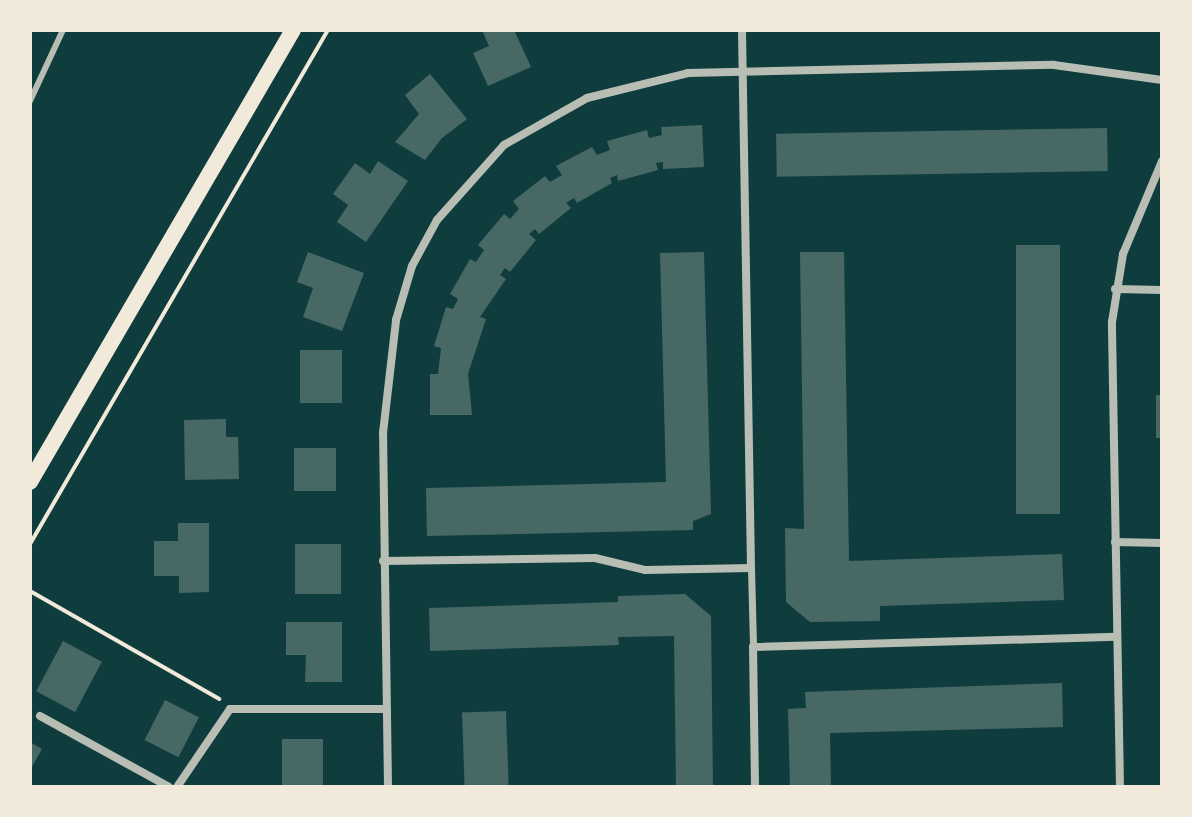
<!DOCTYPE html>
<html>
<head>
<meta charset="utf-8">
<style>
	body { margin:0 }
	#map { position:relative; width:1192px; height:817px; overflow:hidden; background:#0f3d3e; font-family:Quicksand,sans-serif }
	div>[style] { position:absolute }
	.building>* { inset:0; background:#486865; transform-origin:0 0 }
	.path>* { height:4px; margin:-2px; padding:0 2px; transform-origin:2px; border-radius:2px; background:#f1e9da }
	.service>* { height:6px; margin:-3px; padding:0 3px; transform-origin:3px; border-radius:3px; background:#b8beb3 }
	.pedestrian>* { height:7px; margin:-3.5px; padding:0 3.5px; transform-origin:3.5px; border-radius:3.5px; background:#b8beb3 }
	.minor>* { height:8px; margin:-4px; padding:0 4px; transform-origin:4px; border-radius:4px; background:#b8beb3 }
	.secondary>* { height:16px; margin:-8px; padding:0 8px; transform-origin:8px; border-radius:8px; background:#f1e9da }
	span { translate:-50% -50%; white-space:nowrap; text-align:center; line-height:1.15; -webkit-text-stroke:6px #f1e9da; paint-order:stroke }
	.frame { position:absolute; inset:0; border:32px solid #f1e9da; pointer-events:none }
</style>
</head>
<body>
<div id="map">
	<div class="building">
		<div style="clip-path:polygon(482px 30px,514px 30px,531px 67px,488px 86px,473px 53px,489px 46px)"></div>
		<div style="clip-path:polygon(430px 74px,467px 119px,442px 138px,425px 160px,395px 142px,419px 114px,405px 95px)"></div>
		<div style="clip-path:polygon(702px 125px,704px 167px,663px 169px,663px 162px,656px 163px,658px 170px,618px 181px,617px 175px,610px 178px,612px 183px,577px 203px,574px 198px,566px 203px,571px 208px,539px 234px,535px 229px,529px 234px,536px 240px,510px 272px,505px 268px,500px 275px,506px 279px,480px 317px,486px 319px,468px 374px,472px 415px,430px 415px,430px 374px,438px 374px,441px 348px,434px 346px,446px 307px,453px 309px,458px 299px,450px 294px,470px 259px,476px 262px,484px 250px,478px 245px,504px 214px,510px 219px,519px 209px,513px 201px,545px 176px,550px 182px,562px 175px,556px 166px,592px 147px,597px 155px,610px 150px,607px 141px,647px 130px,649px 138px,662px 135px,661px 127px)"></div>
		<div style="left:1107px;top:128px;width:43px;height:331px;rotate:89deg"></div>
		<div style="clip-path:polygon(378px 161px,408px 181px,366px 242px,337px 222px,348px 205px,333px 194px,355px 163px,370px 174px)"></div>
		<div style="left:1016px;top:245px;width:44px;height:269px"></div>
		<div style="clip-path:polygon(308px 252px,364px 273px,342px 331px,303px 317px,313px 288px,297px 282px)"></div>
		<div style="clip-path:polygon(704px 252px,711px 514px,693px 521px,693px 530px,427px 536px,426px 488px,666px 482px,660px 253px)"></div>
		<div style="clip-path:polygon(800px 252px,844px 252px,849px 561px,1062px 554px,1064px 600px,880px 606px,880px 621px,810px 622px,786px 602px,785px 528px,804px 529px)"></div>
		<div style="left:300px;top:350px;width:42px;height:53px"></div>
		<div style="left:1156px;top:395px;width:6px;height:43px"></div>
		<div style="clip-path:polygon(226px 419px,226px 437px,238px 437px,239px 479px,185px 480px,184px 420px)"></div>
		<div style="left:294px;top:448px;width:42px;height:43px"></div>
		<div style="clip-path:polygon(178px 523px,209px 523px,209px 592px,179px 593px,179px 576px,154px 576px,154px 541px,178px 541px)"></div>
		<div style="left:295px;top:544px;width:46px;height:50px"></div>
		<div style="clip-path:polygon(685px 594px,711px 616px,713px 787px,676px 787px,674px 636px,618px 637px,619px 645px,430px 651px,429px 608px,618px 602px,618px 596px)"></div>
		<div style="clip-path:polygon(286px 622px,342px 622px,342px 682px,305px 682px,306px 655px,286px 655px)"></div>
		<div style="left:63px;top:641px;width:44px;height:57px;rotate:28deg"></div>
		<div style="clip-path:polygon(1062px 683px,1063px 727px,830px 733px,831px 787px,790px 787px,788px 709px,806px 708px,805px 692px)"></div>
		<div style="left:165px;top:700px;width:38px;height:45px;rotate:27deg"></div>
		<div style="left:506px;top:711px;width:76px;height:44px;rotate:88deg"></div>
		<div style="left:282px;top:739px;width:41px;height:48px"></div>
		<div style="clip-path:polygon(30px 742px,42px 749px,30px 770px)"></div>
	</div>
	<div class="path">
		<div style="left:30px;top:544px;width:594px;rotate:-59.9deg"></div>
		<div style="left:30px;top:591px;width:218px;rotate:29.7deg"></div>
	</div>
	<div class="service">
		<div style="left:30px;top:101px;width:78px;rotate:-65.1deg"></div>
	</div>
	<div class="pedestrian">
		<div style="left:751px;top:568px;width:79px;rotate:88.5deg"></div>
	</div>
	<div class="minor">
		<div style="left:1115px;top:289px;width:47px;rotate:1.2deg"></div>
		<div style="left:1115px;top:542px;width:47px;rotate:1.2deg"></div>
		<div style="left:383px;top:561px;width:212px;rotate:-0.8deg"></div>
		<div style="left:595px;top:558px;width:51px;rotate:13.5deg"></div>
		<div style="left:645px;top:570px;width:106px;rotate:-1.1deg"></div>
		<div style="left:751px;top:568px;width:538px;rotate:-90.96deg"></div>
		<div style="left:40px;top:716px;width:147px;rotate:28.8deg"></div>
		<div style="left:177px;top:787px;width:94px;rotate:-55.8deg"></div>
		<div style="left:230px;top:709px;width:157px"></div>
		<div style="left:388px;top:787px;width:354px;rotate:-90.8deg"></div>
		<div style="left:383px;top:433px;width:114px;rotate:-83.4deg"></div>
		<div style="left:396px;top:320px;width:56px;rotate:-73.5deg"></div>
		<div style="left:412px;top:266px;width:52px;rotate:-61.5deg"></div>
		<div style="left:437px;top:220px;width:101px;rotate:-48.2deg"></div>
		<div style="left:504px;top:145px;width:95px;rotate:-29.5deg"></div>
		<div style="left:587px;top:98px;width:104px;rotate:-13.9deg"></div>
		<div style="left:688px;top:73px;width:366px;rotate:-1.3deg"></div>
		<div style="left:1054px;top:65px;width:109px;rotate:7.9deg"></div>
		<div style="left:755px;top:787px;width:140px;rotate:-90.8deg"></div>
		<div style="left:753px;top:647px;width:364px;rotate:-1.6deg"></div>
		<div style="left:1120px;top:787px;width:465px;rotate:-91deg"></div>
		<div style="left:1112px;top:322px;width:69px;rotate:-80.8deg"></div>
		<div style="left:1123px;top:254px;width:101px;rotate:-67.2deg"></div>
	</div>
	<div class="secondary">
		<div style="left:30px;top:482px;width:523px;rotate:-59.81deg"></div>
	</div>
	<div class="frame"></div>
</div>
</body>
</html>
